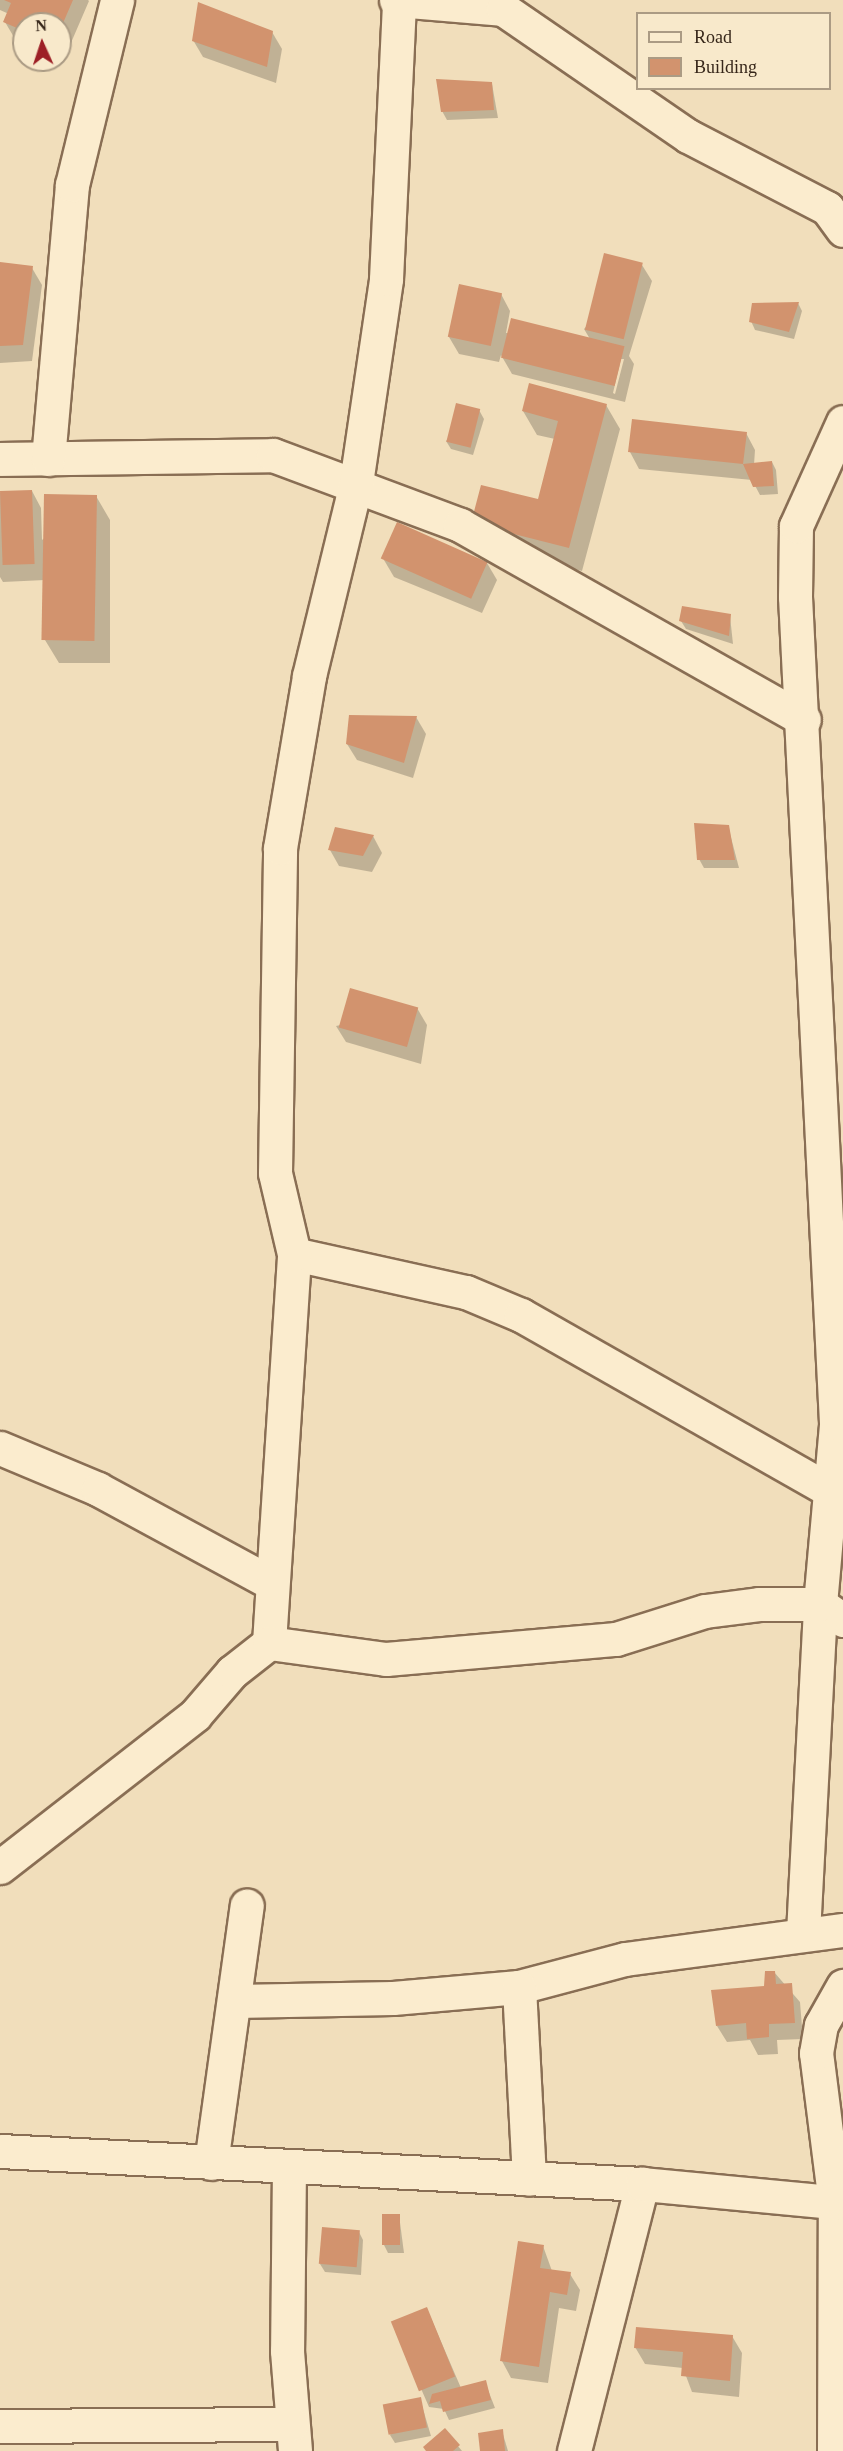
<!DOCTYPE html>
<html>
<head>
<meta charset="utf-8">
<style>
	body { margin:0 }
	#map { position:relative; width:843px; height:2451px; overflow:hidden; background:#f1debb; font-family:Georgia,serif }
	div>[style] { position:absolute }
	.shadow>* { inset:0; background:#0003 }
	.building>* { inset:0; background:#d2936e; transform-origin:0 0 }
	.roads { filter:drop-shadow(2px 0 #896e54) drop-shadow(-2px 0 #896e54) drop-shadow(0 2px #896e54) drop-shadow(0 -2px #896e54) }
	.minor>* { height:33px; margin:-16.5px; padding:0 16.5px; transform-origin:16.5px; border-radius:16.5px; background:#fbecce }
	.tertiary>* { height:33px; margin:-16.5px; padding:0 16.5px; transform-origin:16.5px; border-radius:16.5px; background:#fbecce }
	span { translate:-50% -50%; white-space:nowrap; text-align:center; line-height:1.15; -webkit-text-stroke:4.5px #f8e9cb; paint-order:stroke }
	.legend { position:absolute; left:636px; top:12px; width:195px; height:78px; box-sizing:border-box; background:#f8e9cb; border:2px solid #ab9b84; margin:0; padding:8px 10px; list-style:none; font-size:18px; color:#37271a }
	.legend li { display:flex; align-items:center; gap:12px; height:30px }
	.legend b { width:30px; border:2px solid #ab9b84 }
	.north { position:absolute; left:12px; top:12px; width:60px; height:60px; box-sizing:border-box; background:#f8e9cb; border:2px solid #ab9b84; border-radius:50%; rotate:357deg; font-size:16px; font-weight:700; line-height:24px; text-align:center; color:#37271a }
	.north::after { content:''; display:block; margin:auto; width:21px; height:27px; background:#9d1f26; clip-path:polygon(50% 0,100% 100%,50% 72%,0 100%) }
</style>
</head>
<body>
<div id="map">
	<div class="shadow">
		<div style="clip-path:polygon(0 0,88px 0,89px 1px,64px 59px,60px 24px,24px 24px,24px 42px,15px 39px,5px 22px,9px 14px,0 10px)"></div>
		<div style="clip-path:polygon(272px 32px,282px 49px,276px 83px,203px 57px,193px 40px)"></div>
		<div style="clip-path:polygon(492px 84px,498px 118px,447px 120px,442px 111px)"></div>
		<div style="clip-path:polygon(0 264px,32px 268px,42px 285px,32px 361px,0 363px)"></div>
		<div style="clip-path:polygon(evenodd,642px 265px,652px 281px,629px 356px,634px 364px,625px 402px,512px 374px,501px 355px,499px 362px,459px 354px,449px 337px,501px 294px,510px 311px,506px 333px,590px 339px,584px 329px,642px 265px,621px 359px,624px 359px,615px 394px,613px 393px,621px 359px)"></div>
		<div style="clip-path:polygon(798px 303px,802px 311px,794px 339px,755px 330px,751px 321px)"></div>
		<div style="clip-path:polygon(606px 405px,620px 429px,582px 571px,487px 546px,539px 501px,555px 439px,537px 435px,523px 411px)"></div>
		<div style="clip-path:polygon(479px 410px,484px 419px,473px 455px,451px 449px,446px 441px)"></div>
		<div style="clip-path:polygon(746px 433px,755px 450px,754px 465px,772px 462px,776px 470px,778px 494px,760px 495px,752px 480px,639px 469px,630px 452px)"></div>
		<div style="clip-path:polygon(32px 491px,41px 508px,42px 540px,96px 496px,110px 520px,110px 663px,59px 663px,45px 640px,45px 580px,3px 582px,0 577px,0 493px)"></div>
		<div style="clip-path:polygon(384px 560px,487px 563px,497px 580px,482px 613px,394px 577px)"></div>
		<div style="clip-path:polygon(730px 616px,733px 644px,686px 629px,681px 621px)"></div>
		<div style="clip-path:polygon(416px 717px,426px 734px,413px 778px,357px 760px,347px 744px)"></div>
		<div style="clip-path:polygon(728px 826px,739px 868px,704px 868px,699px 859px)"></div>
		<div style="clip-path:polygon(373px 836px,382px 853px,372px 872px,339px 866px,330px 850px)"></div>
		<div style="clip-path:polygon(417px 1008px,427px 1025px,421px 1064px,346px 1042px,336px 1026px)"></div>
		<div style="clip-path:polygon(774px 1972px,800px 2002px,803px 2039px,777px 2040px,778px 2054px,758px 2055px,750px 2040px,727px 2042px,717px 2026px,766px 1988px)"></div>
		<div style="clip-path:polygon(399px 2215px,404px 2253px,388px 2253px,384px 2245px)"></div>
		<div style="clip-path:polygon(359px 2232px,363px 2240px,361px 2275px,325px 2272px,320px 2264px)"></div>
		<div style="clip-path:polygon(543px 2246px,552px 2271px,570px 2274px,580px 2290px,576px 2311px,559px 2308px,548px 2383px,511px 2378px,502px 2361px)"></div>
		<div style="clip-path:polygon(427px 2309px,461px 2388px,485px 2382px,495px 2408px,449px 2420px,444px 2409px,429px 2407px,392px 2322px)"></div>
		<div style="clip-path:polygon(732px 2336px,742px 2353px,739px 2397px,692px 2392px,683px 2368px,645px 2364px,635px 2347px)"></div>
		<div style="clip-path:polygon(420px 2399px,431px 2436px,395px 2443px,390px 2435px)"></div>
		<div style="clip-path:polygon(445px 2430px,462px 2451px,427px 2451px)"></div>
		<div style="clip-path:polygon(502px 2431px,508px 2451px,481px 2451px)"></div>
	</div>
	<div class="building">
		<div style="clip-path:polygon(4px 0,73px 0,60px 30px,60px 24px,24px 24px,24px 31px,3px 22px,11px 3px)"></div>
		<div style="clip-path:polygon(198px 2px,273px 31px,267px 67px,192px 41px)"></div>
		<div style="clip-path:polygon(436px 79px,492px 82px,494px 110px,441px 112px)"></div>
		<div style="left:604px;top:253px;width:40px;height:79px;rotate:14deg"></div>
		<div style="clip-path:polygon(0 262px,33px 266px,23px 345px,0 346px)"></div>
		<div style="left:459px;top:284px;width:44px;height:54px;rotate:12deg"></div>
		<div style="clip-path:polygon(799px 302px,789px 332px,749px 322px,752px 303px)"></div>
		<div style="left:511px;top:318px;width:117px;height:41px;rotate:14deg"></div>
		<div style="clip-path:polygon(529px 383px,607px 404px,569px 548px,471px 523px,481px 485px,538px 499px,558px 421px,522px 411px)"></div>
		<div style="left:456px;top:403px;width:25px;height:40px;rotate:14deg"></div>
		<div style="clip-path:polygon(632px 419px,747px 432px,743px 464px,772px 461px,774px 486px,753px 487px,743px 464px,628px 452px)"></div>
		<div style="left:32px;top:490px;width:74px;height:32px;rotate:88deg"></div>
		<div style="left:44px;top:494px;width:53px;height:146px;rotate:1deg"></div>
		<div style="left:397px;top:522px;width:99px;height:40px;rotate:24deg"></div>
		<div style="clip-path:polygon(682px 606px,731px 614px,729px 636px,679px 621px)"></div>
		<div style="clip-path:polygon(349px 715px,417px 716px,404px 763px,346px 744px)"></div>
		<div style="clip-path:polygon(694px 823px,729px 825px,735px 860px,697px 860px)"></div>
		<div style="clip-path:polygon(335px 827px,374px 835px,363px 856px,328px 850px)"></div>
		<div style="left:350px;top:988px;width:71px;height:41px;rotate:16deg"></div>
		<div style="clip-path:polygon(765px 1971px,775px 1971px,776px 1984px,792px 1983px,795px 2023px,769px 2024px,769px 2037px,747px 2039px,746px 2023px,716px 2026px,711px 1990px,764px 1986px)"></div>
		<div style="left:382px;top:2214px;width:18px;height:31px"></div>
		<div style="left:322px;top:2227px;width:38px;height:37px;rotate:5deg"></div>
		<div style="clip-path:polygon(518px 2241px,544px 2245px,540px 2268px,571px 2272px,567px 2295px,550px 2292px,539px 2367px,500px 2361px)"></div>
		<div style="left:427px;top:2307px;width:75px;height:39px;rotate:68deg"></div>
		<div style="clip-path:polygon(636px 2327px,733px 2335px,730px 2381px,681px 2376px,683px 2352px,634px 2348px)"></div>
		<div style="clip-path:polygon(486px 2380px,491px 2400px,443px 2412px,440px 2401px,429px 2404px,432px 2394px)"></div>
		<div style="left:421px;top:2397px;width:31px;height:39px;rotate:79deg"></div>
		<div style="clip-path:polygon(445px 2428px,460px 2445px,453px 2451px,426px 2451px,423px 2447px)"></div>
		<div style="clip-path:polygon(503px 2429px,505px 2451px,480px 2451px,478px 2433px)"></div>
	</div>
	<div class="roads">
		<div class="minor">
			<div style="left:396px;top:0;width:107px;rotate:4.8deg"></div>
			<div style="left:503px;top:9px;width:224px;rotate:34.5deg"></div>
			<div style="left:688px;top:136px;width:157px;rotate:27.4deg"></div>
			<div style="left:827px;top:208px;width:27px;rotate:54deg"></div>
			<div style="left:0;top:459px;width:273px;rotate:-0.8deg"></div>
			<div style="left:273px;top:455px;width:200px;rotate:20.5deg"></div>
			<div style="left:460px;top:525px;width:395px;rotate:29.5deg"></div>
			<div style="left:48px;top:459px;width:275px;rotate:-85deg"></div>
			<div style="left:72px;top:185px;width:190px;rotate:-76.3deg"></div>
			<div style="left:294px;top:1254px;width:176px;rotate:12.5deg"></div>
			<div style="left:466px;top:1292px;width:60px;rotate:22.7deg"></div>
			<div style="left:521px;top:1315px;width:354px;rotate:29.6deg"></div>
			<div style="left:0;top:1448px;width:106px;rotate:22.7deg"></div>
			<div style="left:98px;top:1489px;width:197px;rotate:28.5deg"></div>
			<div style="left:269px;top:1643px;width:390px;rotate:-86.3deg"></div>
			<div style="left:294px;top:1254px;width:83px;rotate:-103.2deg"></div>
			<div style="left:275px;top:1173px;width:325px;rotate:-89.1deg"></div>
			<div style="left:280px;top:848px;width:174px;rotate:-80.4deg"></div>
			<div style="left:309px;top:676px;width:199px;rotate:-76.3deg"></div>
			<div style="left:356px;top:483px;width:206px;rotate:-81.6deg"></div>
			<div style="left:386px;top:279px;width:278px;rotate:-87.3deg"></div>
			<div style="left:0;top:1867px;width:247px;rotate:-37.9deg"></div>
			<div style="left:195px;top:1715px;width:57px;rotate:-49.3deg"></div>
			<div style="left:232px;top:1672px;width:47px;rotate:-38.1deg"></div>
			<div style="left:269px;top:1643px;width:118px;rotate:7.8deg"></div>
			<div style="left:386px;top:1659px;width:231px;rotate:-5deg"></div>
			<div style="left:616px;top:1639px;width:93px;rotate:-17.5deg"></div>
			<div style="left:705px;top:1611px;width:54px;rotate:-7.4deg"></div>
			<div style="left:759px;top:1604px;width:61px"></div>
			<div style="left:820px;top:1604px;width:28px;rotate:35deg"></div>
			<div style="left:803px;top:1933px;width:329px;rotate:-87deg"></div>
			<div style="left:820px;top:1604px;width:182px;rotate:-84.9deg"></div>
			<div style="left:836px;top:1423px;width:827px;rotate:-92.84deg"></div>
			<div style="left:795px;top:597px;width:71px;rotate:-89.2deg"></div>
			<div style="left:796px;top:526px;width:114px;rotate:-65.7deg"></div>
			<div style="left:519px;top:1987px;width:110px;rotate:-14.8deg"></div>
			<div style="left:625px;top:1959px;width:220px;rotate:-7.6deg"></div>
			<div style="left:235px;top:2001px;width:158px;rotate:-1.1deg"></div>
			<div style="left:393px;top:1998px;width:126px;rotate:-5deg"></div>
			<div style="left:519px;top:1987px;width:192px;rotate:87deg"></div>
			<div style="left:211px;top:2163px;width:260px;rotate:-82.1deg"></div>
			<div style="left:289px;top:2166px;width:185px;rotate:90.6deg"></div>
			<div style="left:287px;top:2351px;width:100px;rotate:85.4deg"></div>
			<div style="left:0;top:2426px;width:292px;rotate:-0.4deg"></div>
			<div style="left:574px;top:2451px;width:276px;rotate:-75.7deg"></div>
			<div style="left:834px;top:2451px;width:248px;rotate:-89.8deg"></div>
			<div style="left:835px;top:2203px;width:151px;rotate:-97.2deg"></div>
			<div style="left:816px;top:2053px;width:28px;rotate:-80deg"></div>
			<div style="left:821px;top:2025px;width:45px;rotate:-60.6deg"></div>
		</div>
		<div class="tertiary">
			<div style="left:0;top:2151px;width:643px;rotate:2.94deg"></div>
			<div style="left:642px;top:2184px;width:202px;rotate:5.4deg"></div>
		</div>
	</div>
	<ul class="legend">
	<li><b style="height:8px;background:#fbecce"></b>Road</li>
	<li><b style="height:16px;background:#d2936e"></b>Building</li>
	</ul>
	<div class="north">N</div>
</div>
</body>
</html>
